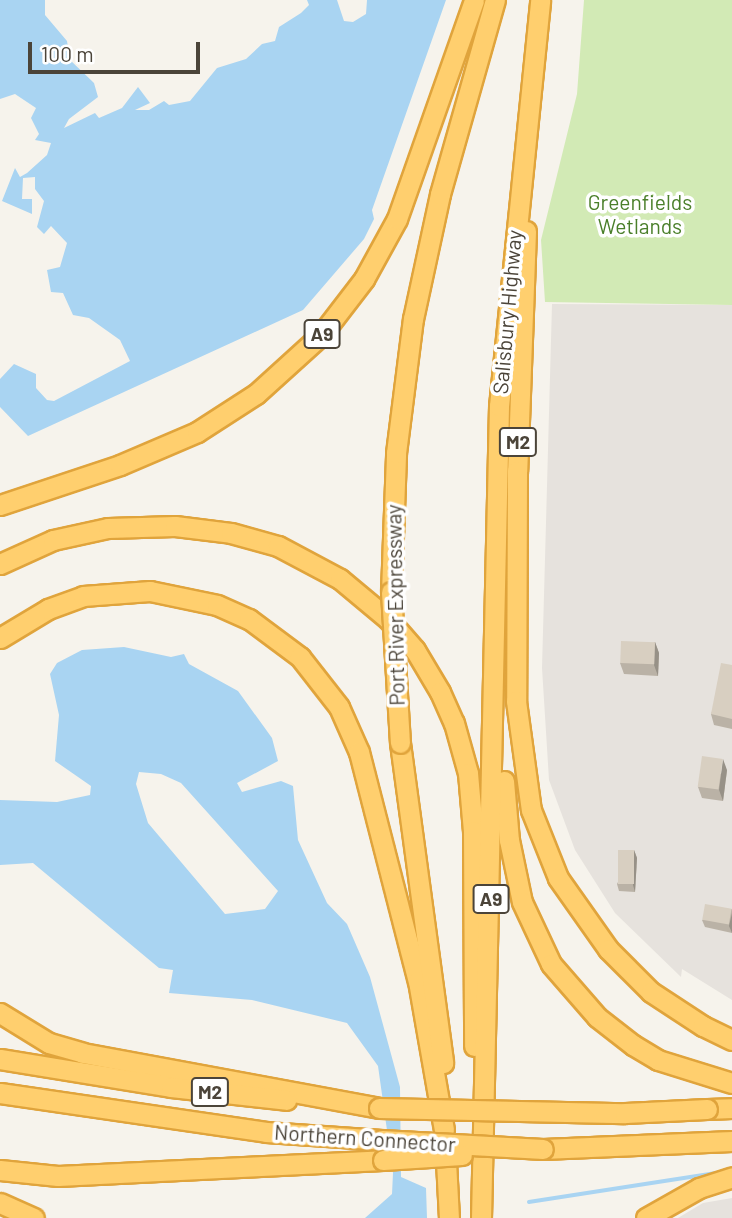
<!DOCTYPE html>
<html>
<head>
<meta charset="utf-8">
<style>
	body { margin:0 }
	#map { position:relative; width:732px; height:1218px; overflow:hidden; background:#f6f3ec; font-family:Barlow,sans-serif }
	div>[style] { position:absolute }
	.industrial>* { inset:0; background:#e6e2dd }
	.green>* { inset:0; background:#d2eab5 }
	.water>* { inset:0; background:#a9d4f2 }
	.stream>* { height:3.5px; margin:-1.75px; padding:0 1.75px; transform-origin:1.75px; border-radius:1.75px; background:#a9d4f2 }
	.roads { filter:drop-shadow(2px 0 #e0a43c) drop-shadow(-2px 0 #e0a43c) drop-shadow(0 2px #e0a43c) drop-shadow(0 -2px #e0a43c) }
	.motorway>* { height:19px; margin:-9.5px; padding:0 9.5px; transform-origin:9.5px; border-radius:9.5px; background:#ffcf6e }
	.bridges { filter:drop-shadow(2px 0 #e0a43c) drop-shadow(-2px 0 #e0a43c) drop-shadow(0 2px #e0a43c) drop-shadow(0 -2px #e0a43c) }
	.motorway-bridge>* { height:19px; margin:-9.5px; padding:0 9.5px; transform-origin:9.5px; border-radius:9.5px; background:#ffcf6e }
	.wall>* { inset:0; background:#bab2a6 }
	.shaded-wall>* { inset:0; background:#979187 }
	.building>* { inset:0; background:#d8cfc1; transform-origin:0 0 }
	span { translate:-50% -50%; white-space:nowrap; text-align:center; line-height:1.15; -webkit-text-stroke:7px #fff; paint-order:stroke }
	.shield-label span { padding:2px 5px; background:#fff; border:2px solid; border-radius:5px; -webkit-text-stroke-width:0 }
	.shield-label { font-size:19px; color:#4b4439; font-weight:700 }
	.park-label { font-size:21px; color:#4a7f2a }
	.street-label { font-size:21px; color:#4b4439 }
	.scale { position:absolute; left:28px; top:42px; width:172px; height:32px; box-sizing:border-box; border:4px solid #4b4439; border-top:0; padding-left:9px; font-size:21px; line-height:24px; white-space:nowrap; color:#4b4439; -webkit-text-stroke:5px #fff; paint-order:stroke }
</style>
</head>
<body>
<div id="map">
	<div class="industrial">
		<div style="clip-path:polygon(552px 304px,732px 305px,732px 1000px,682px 969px,681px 977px,615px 913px,575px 850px,549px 780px,542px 668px)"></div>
		<div style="clip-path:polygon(732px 1198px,732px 1218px,678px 1218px,703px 1203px)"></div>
	</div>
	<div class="green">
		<div style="clip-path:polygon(584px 0,732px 0,732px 305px,545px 302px,541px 240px,577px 94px)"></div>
	</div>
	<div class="water">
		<div style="clip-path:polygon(0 0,45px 0,45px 15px,67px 41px,70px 60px,94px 83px,98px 97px,69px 119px,64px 128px,95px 113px,99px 118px,122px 108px,138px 87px,150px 103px,135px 110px,149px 110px,164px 101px,169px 105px,190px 101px,217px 68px,246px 59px,262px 44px,275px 41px,279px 27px,301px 13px,309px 5px,307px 0,337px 0,344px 21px,353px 22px,366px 14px,367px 0,446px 0,372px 210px,374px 219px,364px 239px,303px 310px,28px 436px,0 407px,0 379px,14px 364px,36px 374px,36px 388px,47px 400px,54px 401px,130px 361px,120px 340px,89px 318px,73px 315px,63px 293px,51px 292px,47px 270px,60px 267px,67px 243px,51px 226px,44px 234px,37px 227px,44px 201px,35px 189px,35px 177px,23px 178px,22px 199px,32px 199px,32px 214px,2px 201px,15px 168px,20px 177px,27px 173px,47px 155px,51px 143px,35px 140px,39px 134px,31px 118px,36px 108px,15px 94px,0 99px)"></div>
		<div style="clip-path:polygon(evenodd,124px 647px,171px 657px,184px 654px,189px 664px,238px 691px,272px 738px,278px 761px,237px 783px,242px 792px,281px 781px,293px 786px,298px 840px,327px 903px,347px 924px,370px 977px,400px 1087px,401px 1177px,426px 1188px,427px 1218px,365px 1218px,392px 1194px,393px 1173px,378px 1066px,347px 1023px,252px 1000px,169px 993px,173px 970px,159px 968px,33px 863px,0 865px,0 800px,57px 802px,90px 795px,91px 786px,55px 761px,59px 715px,50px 674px,57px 663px,82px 650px,124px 647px,139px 772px,161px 774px,181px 783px,278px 891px,265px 909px,225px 914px,148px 823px,136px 784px,139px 772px)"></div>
	</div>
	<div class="stream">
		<div style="left:529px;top:1202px;width:189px;rotate:-8.8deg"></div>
	</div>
	<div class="roads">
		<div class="motorway">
			<div style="left:526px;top:231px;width:240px;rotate:92.1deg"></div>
			<div style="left:517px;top:471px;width:230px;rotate:90.2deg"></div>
			<div style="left:516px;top:701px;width:110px;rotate:82.2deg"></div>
			<div style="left:531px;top:810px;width:73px;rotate:68.3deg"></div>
			<div style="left:558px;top:878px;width:87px;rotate:54.8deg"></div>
			<div style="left:608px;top:949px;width:61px;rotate:45deg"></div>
			<div style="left:651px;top:992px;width:62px;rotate:33.2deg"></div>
			<div style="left:703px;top:1026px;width:32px;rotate:26deg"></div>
			<div style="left:0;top:505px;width:126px;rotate:-18.4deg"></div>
			<div style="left:120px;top:465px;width:84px;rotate:-23.2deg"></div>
			<div style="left:197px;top:432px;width:70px;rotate:-32.8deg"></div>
			<div style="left:256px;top:394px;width:88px;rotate:-42.2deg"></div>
			<div style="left:321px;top:335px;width:71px;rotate:-52.5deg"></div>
			<div style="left:364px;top:279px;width:68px;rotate:-61.2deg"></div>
			<div style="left:397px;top:219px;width:232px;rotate:-70.6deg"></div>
			<div style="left:0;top:564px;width:58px;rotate:-24.4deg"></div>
			<div style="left:53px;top:540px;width:56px;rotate:-12.3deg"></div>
			<div style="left:108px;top:528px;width:67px;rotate:-1.7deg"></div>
			<div style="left:175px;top:526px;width:56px;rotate:7.1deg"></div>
			<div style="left:231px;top:533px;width:49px;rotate:15.5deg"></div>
			<div style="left:278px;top:546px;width:70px;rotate:28deg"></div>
			<div style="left:340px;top:579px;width:62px;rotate:39.8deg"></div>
			<div style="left:388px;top:619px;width:41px;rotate:48.9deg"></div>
			<div style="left:415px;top:650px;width:49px;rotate:59.2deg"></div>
			<div style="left:440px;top:692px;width:34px;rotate:66deg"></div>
			<div style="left:454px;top:723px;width:52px;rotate:74.4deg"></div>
			<div style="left:468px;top:773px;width:58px;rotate:85.1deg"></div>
			<div style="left:473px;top:831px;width:215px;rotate:89.7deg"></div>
			<div style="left:391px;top:592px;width:139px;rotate:-87.9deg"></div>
			<div style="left:396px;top:453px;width:135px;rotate:-82.8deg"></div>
			<div style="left:413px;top:319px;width:128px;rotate:-77.8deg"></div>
			<div style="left:440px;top:194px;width:202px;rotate:-74.2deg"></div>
			<div style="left:0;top:638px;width:56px;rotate:-31.1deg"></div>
			<div style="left:48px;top:609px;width:37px;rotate:-20deg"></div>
			<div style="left:83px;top:596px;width:67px;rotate:-4.3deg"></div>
			<div style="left:150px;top:591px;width:68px;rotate:11.8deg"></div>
			<div style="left:217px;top:605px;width:35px;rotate:24deg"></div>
			<div style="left:249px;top:619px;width:64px;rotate:36.7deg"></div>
			<div style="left:300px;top:657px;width:63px;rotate:52deg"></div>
			<div style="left:339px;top:707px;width:49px;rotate:66deg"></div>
			<div style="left:359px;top:752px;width:236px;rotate:75.6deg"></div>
			<div style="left:418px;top:981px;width:151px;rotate:80.1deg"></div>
			<div style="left:400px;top:743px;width:323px;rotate:82.3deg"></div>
			<div style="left:504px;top:781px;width:59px;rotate:85.2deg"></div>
			<div style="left:509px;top:840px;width:63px;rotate:78.2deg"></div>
			<div style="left:522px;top:902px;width:68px;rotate:64.9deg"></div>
			<div style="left:551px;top:964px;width:70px;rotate:49deg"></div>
			<div style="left:597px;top:1017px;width:46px;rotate:37.9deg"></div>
			<div style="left:633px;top:1045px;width:29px;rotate:31deg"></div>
			<div style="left:658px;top:1060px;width:77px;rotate:17.3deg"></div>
			<div style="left:0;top:1013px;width:57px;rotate:31.5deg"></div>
			<div style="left:49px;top:1043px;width:35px;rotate:16deg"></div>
			<div style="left:83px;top:1053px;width:301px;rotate:10.5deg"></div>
			<div style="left:0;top:1059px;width:173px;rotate:9.3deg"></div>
			<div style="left:171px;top:1087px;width:116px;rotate:6.4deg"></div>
			<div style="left:0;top:1093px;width:269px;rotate:8.3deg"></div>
			<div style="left:266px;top:1132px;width:116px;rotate:3.9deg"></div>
			<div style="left:707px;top:1109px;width:25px;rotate:-2deg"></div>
			<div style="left:445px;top:1142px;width:76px;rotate:87deg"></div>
			<div style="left:543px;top:1149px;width:189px;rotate:-2.4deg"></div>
			<div style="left:0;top:1170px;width:58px;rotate:5.9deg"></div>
			<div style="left:58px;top:1176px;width:325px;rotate:-2.8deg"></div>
			<div style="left:0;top:1203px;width:37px;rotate:24deg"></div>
			<div style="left:481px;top:1218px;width:812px;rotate:-88.73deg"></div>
			<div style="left:499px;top:406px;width:408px;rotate:-84.2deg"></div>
			<div style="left:646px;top:1218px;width:61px;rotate:-29.5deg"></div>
			<div style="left:699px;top:1188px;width:35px;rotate:-18deg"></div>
		</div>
	</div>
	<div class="bridges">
		<div class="motorway-bridge">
			<div style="left:391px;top:592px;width:151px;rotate:86.6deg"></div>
			<div style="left:379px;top:1108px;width:246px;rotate:1.2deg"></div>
			<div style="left:625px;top:1113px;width:82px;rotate:-2.8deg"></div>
			<div style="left:382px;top:1140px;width:161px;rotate:3.2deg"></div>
			<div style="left:383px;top:1160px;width:79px;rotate:-3.6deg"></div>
		</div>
	</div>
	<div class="wall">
		<div style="clip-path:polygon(655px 642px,659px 653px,658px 676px,624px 674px,620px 663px)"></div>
		<div style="clip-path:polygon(732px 665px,732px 729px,714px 725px,711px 714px)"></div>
		<div style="clip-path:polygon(727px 770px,723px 801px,702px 798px,698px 787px)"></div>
		<div style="clip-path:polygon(634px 850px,637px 858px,635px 892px,619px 891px,617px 884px)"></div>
		<div style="clip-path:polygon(732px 909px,732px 933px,705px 927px,702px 920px)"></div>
	</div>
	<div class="shaded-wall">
		<div style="clip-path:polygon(655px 642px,659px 653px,658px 676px,654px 665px)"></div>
		<div style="clip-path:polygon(723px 759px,727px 770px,723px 801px,719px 790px)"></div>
		<div style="clip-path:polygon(634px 850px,637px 858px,635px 892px,633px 885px)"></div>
		<div style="clip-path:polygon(732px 913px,732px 933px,729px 926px)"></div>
	</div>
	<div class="building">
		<div style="left:621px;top:641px;width:34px;height:22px;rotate:2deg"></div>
		<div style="clip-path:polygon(721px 663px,732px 665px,732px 719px,711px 714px)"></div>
		<div style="left:702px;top:756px;width:21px;height:31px;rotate:8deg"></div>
		<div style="left:618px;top:850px;width:16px;height:34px"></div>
		<div style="left:705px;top:904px;width:27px;height:16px;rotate:10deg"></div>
	</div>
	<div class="shield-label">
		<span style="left:322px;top:334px">A9</span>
		<span style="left:518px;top:442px">M2</span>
		<span style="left:491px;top:899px">A9</span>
		<span style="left:210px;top:1092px">M2</span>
	</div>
	<div class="park-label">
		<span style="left:640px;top:214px">Greenfields<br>Wetlands</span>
	</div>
	<div class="street-label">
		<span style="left:507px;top:312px;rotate:-85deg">Salisbury Highway</span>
		<span style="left:395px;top:605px;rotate:-91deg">Port River Expressway</span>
		<span style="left:365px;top:1138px;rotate:4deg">Northern Connector</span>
	</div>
	<div class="scale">100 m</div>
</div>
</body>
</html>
